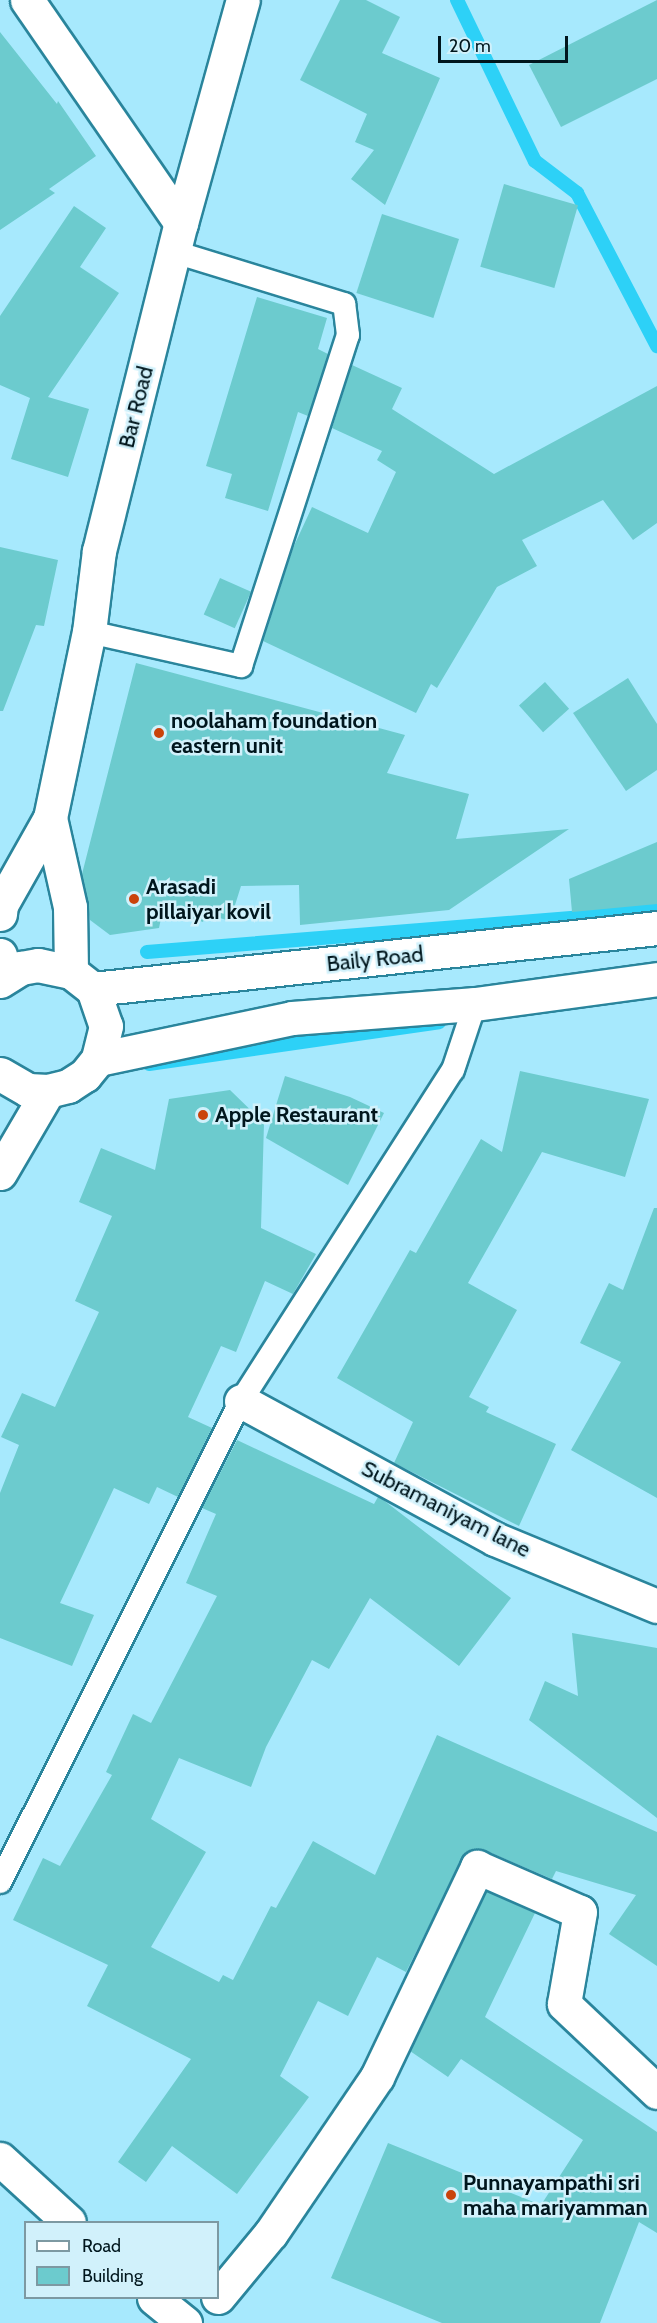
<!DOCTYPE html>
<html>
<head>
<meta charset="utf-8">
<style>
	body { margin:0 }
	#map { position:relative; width:657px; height:2323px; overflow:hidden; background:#a7e9fd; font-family:Cabin,sans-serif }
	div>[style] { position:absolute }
	.stream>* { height:14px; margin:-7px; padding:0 7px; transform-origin:7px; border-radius:7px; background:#2dd1f7 }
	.building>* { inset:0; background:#6ccbce; transform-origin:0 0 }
	.roads { filter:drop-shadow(2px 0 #2a859c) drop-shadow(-2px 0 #2a859c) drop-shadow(0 2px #2a859c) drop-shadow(0 -2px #2a859c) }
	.lane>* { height:22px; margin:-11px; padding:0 11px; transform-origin:11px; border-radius:11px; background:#fff }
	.street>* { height:33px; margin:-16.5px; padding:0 16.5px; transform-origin:16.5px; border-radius:16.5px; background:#fff }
	.primary>* { height:33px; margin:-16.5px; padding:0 16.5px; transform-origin:16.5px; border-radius:16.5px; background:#fff }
	.highway>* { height:33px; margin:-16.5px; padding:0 16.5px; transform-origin:16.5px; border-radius:16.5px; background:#fff }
	.dots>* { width:16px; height:16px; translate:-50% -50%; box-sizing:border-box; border:3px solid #d1f1fb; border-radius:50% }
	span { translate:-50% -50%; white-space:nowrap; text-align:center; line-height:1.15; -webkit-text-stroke:5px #d1f1fb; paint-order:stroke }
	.street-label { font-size:22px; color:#00161d }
	.poi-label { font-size:22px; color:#00161d; font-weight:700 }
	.left { translate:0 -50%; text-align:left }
	.legend { position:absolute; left:24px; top:2221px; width:195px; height:78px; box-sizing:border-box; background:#d1f1fb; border:2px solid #7d99a2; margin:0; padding:8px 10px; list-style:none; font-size:18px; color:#00161d }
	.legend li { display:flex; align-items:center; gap:12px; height:30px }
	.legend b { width:30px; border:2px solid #7d99a2 }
	.scale { position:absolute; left:438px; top:36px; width:130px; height:27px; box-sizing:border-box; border:3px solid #00161d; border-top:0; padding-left:8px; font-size:18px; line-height:21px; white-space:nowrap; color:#00161d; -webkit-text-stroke:4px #d1f1fb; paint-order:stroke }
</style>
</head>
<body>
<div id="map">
	<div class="stream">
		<div style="left:457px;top:0;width:179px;rotate:64.2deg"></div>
		<div style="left:535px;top:161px;width:53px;rotate:37.3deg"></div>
		<div style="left:577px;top:193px;width:173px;rotate:62.4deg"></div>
		<div style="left:147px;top:952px;width:447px;rotate:-4.6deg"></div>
		<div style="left:593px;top:916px;width:65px;rotate:-8deg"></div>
		<div style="left:149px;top:1064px;width:293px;rotate:-8.2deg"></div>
	</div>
	<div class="building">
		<div style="clip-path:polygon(340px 0,366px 0,400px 17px,382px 53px,440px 78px,385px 205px,351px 179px,374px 150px,355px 142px,367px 114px,300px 80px)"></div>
		<div style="clip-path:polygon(657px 0,657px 79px,561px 127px,529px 65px)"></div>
		<div style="clip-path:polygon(0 32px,57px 104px,58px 101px,96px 156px,49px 189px,55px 193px,0 230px)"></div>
		<div style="left:504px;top:184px;width:77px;height:86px;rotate:16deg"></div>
		<div style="clip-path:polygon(74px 206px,106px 228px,80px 267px,119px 293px,48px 397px,89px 409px,68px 477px,11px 459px,30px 398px,0 385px,0 316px)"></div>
		<div style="left:382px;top:214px;width:81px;height:83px;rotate:18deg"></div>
		<div style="clip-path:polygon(257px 297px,327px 318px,318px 349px,328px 354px,308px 416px,298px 412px,268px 511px,225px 498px,232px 474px,206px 466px)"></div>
		<div style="clip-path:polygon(352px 365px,402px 388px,392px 409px,494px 474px,657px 386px,657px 523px,633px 540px,603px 500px,522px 540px,537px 566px,497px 587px,437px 688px,431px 684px,416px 713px,263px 641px,293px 548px,312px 507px,368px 533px,396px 472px,377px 460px,382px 451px,332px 428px)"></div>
		<div style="clip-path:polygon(0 547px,58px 560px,44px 626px,36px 625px,3px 711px,0 711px)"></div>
		<div style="left:220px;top:578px;width:34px;height:40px;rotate:24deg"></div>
		<div style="clip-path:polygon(136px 663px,405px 735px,387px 773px,469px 794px,456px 839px,569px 829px,449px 910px,300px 925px,299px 885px,241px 886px,230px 921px,206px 914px,203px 922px,163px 909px,159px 928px,110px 935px,90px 920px,82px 874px)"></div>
		<div style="clip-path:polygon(628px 678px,657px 724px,657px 770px,626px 791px,573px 713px)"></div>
		<div style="left:545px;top:682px;width:36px;height:35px;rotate:48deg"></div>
		<div style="clip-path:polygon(657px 842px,657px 904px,572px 912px,569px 879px)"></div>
		<div style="clip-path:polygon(520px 1071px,649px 1099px,625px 1177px,542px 1152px,468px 1283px,517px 1310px,469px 1397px,489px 1407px,486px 1412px,556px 1444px,519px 1526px,394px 1463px,413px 1422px,337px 1378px,410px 1250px,416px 1253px,481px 1139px,502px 1152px)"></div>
		<div style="clip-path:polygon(285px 1076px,350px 1097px,384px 1113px,348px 1185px,266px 1138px)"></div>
		<div style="clip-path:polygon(230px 1090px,264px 1123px,261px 1228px,316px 1254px,293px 1294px,265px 1281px,236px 1352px,221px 1346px,188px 1417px,212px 1428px,178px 1497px,157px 1487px,149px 1504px,114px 1488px,60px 1603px,94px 1615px,72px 1666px,0 1638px,0 1493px,19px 1445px,1px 1437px,22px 1393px,55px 1407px,99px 1312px,75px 1301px,112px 1216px,79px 1202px,101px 1148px,155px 1170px,169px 1099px)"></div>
		<div style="clip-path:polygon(654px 1208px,657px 1208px,657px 1498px,571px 1450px,621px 1362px,580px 1343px,609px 1283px,623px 1290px)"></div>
		<div style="clip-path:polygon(237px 1440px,374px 1504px,378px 1497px,382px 1499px,511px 1598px,459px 1666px,370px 1598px,329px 1669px,312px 1660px,266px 1747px,251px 1787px,179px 1758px,151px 1819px,206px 1852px,151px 1947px,219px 1982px,223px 1975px,233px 1980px,271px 1906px,276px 1908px,313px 1841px,375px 1875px,437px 1735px,657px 1832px,657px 1966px,609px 1934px,636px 1895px,556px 1871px,552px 1879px,484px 1850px,466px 1852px,406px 1972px,377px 1957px,348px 2016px,318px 2001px,280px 2076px,309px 2097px,237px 2194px,172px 2146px,146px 2182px,118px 2162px,191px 2059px,87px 2006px,108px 1965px,13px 1920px,43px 1858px,60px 1866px,112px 1775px,106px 1772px,133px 1714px,151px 1723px,217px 1596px,186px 1583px,216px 1514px,202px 1508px)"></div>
		<div style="clip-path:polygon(572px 1633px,657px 1648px,657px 1818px,529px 1720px,545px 1681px,578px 1696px)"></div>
		<div style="clip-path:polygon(486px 1891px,535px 1913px,485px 2017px,657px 2132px,657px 2233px,639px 2222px,600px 2323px,442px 2323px,331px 2278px,388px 2143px,541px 2205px,583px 2140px,461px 2059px,448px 2077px,410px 2051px)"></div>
	</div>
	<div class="roads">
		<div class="lane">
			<div style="left:89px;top:632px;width:156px;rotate:12.6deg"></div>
			<div style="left:241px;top:666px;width:348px;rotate:-72.1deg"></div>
			<div style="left:348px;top:335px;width:31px;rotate:-97deg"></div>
			<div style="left:344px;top:304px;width:177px;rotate:-162.9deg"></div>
			<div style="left:0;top:1882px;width:538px;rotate:-63.39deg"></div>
			<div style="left:241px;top:1401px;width:393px;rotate:-57.4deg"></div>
			<div style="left:453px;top:1070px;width:70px;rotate:-71.6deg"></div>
		</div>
		<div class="street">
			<div style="left:27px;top:0;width:271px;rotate:55.4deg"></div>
			<div style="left:241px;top:1401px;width:289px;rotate:28.5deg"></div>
			<div style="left:495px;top:1539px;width:175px;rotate:22.5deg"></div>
			<div style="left:0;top:2159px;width:93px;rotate:42.4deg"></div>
			<div style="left:218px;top:2297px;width:83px;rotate:-50.4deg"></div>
			<div style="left:271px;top:2233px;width:189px;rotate:-55.8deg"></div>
			<div style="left:377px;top:2077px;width:233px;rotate:-64.5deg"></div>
			<div style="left:477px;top:1867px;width:112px;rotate:23.6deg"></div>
			<div style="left:580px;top:1912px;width:93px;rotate:99.9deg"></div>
			<div style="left:564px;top:2004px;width:128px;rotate:43.4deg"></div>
			<div style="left:154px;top:2298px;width:40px;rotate:39deg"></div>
		</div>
		<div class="primary">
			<div style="left:50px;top:818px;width:91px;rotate:77.3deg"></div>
			<div style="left:70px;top:907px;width:65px;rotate:89.1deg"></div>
			<div style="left:0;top:914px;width:9px;rotate:-84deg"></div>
			<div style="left:1px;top:905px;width:100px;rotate:-60.6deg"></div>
			<div style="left:50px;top:818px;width:190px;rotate:-78.2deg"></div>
			<div style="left:89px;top:632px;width:82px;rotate:-83deg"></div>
			<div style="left:99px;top:551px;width:338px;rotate:-76deg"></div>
			<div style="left:181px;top:223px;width:231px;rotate:-74.5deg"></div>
			<div style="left:0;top:955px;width:22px;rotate:74deg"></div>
		</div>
		<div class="highway">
			<div style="left:0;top:981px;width:25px;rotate:-32deg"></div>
			<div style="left:21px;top:968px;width:17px;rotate:-10deg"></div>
			<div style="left:38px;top:965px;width:34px;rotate:12deg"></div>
			<div style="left:71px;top:972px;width:28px;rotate:38deg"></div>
			<div style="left:93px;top:989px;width:39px;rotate:71deg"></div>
			<div style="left:106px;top:1026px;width:34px;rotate:104deg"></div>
			<div style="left:98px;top:1059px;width:21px;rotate:129deg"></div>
			<div style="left:85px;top:1075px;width:20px;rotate:147deg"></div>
			<div style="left:68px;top:1086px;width:21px;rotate:166deg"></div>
			<div style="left:48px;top:1091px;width:20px;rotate:-177deg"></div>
			<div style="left:28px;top:1090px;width:32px;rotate:-150deg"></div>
			<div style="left:93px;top:989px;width:567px;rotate:-6.17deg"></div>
			<div style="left:98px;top:1059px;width:198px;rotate:-11.9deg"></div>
			<div style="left:292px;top:1018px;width:184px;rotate:-4.4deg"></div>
			<div style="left:475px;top:1004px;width:184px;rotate:-7.8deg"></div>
			<div style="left:0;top:1173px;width:95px;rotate:-59.7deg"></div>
		</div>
	</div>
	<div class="dots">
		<div style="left:159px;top:733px;background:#ca430b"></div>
		<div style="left:134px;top:899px;background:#ca430b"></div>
		<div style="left:203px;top:1115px;background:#ca430b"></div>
		<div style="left:451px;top:2195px;background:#ca430b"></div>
	</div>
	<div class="street-label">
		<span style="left:136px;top:407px;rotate:-76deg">Bar Road</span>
		<span style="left:375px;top:959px;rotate:-6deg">Baily Road</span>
		<span style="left:446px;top:1509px;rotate:27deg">Subramaniyam lane</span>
	</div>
	<div class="poi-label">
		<span class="left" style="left:171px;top:733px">noolaham foundation<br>eastern unit</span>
		<span class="left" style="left:146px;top:899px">Arasadi<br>pillaiyar kovil</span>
		<span class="left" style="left:215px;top:1115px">Apple Restaurant</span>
		<span class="left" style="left:463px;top:2195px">Punnayampathi sri<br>maha mariyamman</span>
	</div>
	<ul class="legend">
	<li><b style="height:8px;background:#fff"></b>Road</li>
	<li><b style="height:16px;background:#6ccbce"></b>Building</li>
	</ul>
	<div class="scale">20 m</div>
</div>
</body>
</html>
